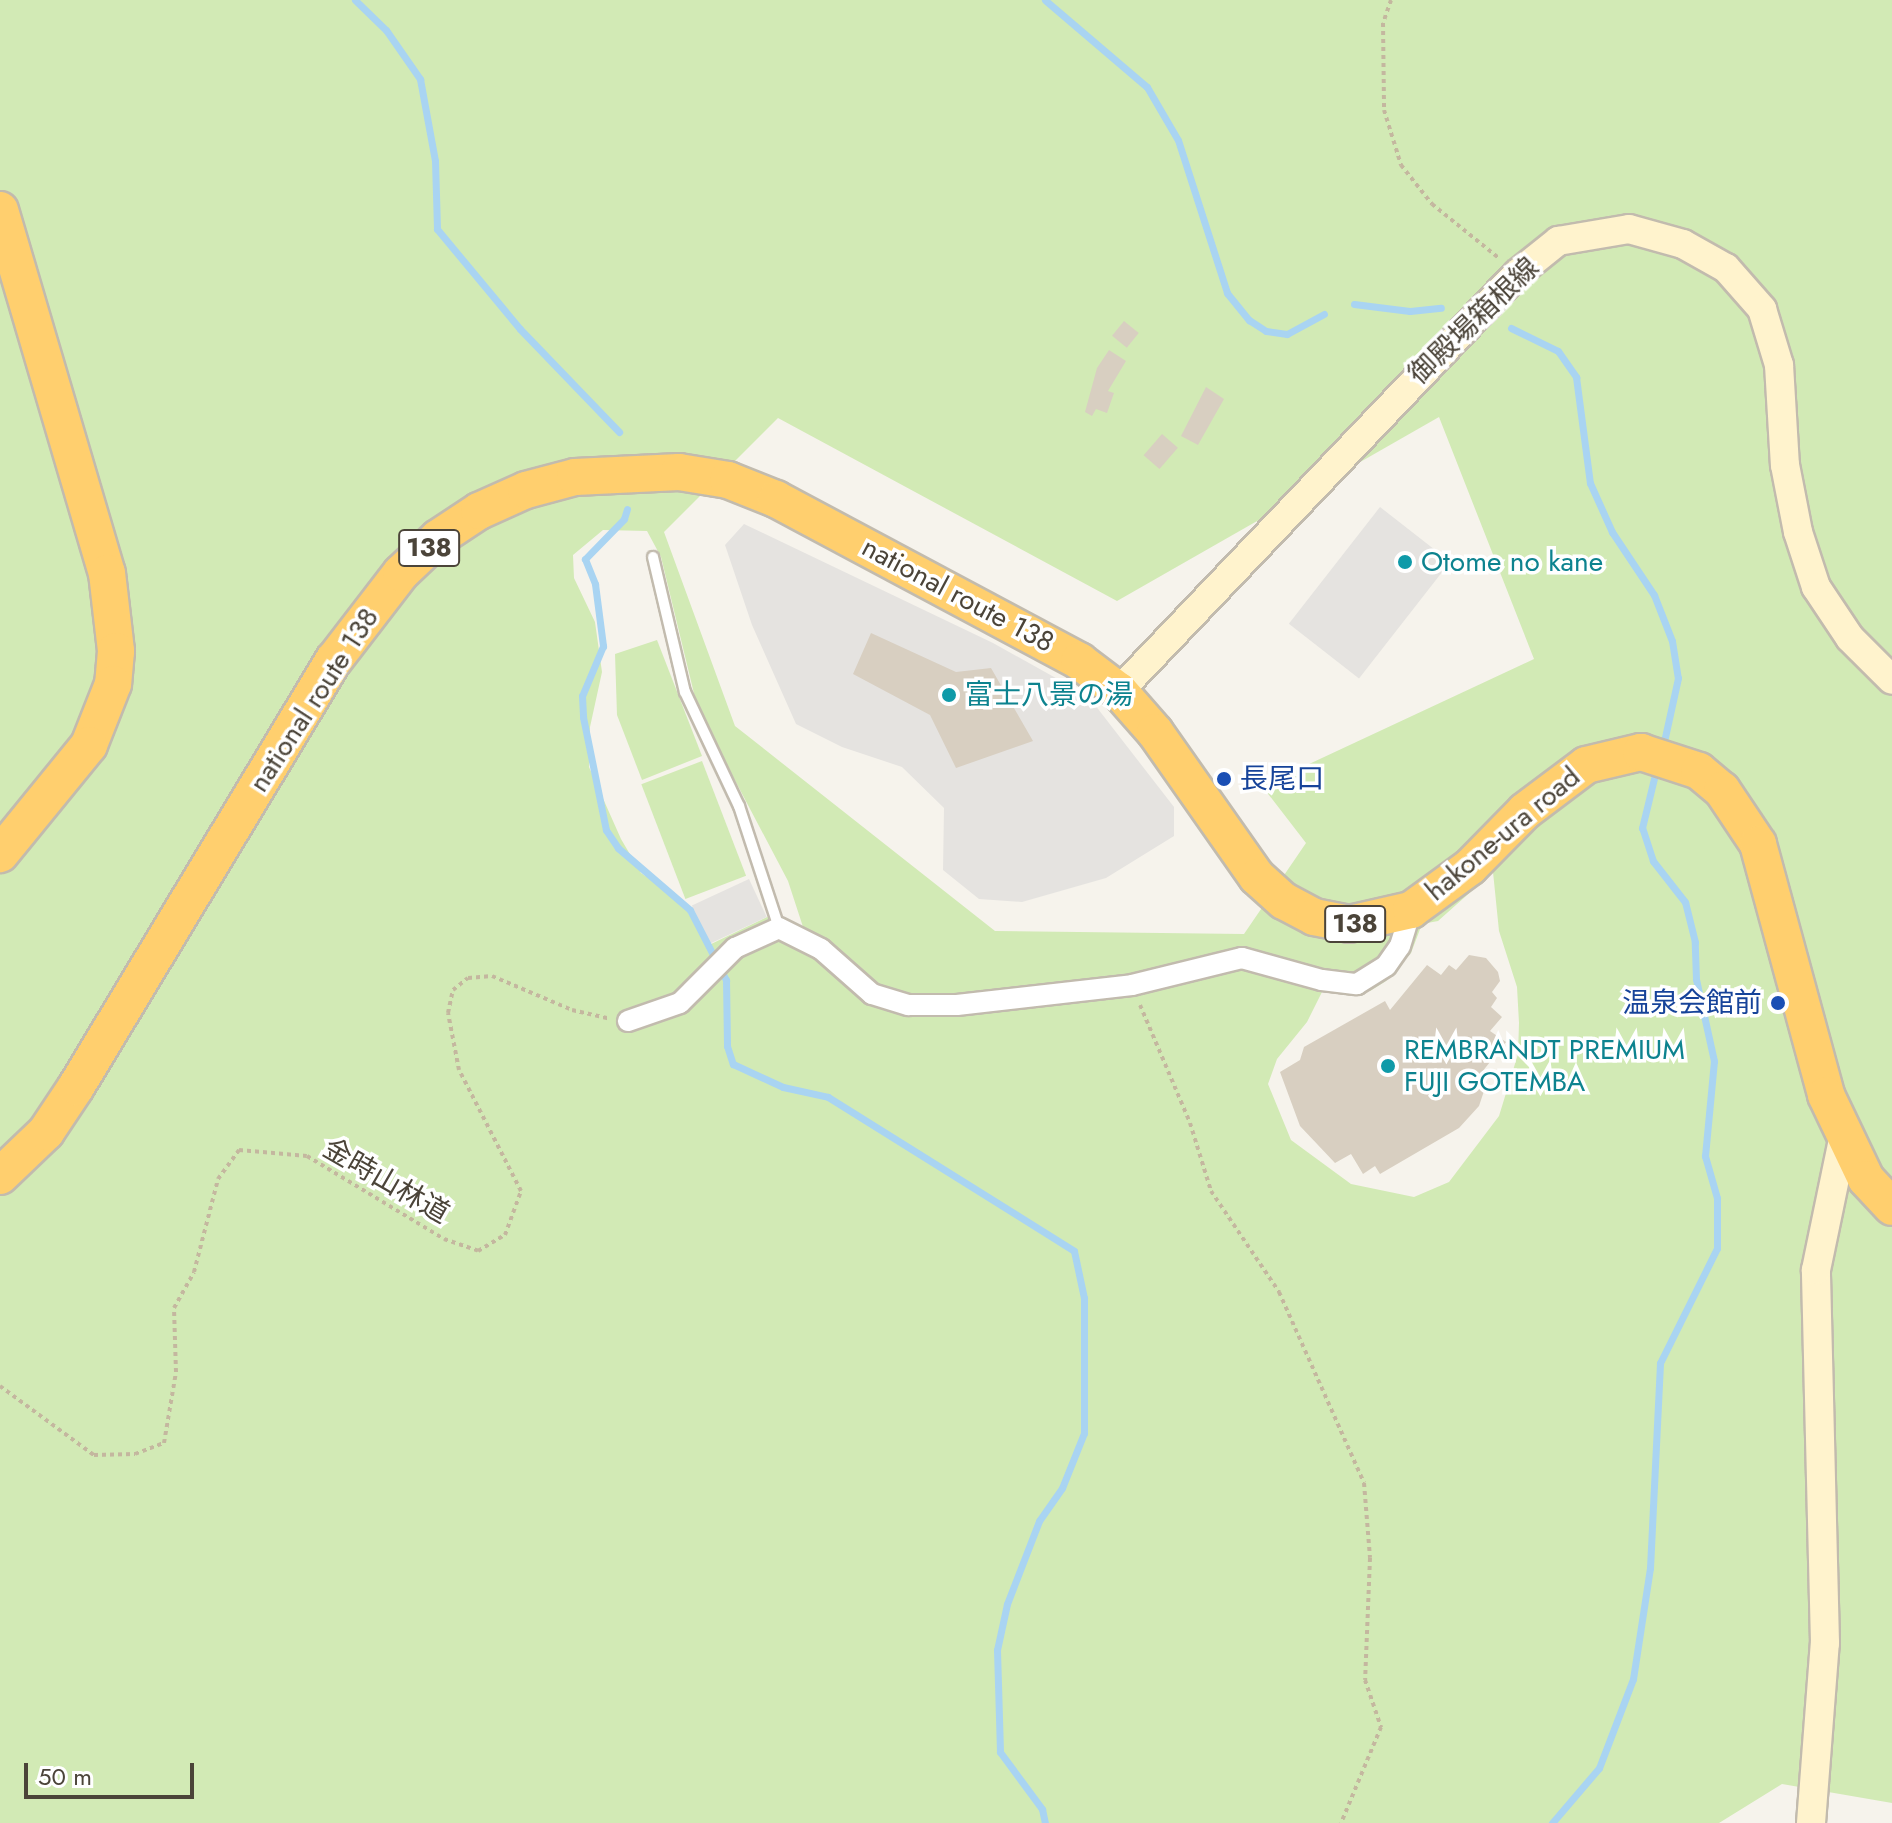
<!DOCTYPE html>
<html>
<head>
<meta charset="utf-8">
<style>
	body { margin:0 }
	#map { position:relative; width:1892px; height:1823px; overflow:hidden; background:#f6f3ec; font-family:Jost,"Noto Sans JP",sans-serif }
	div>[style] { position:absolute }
	.green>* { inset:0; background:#d2eab5; transform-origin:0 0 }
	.parking>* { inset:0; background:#e5e3e0; transform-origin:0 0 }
	.stream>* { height:7px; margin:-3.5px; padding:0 3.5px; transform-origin:3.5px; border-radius:3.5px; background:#a9d4f2 }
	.building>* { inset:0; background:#d8cfc1; transform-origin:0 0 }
	.path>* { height:4px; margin-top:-2px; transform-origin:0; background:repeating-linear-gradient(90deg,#c4b79f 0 4px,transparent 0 8px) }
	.roads { filter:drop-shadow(2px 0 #c2bbae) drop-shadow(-2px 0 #c2bbae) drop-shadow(0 2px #c2bbae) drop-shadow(0 -2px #c2bbae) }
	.lane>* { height:10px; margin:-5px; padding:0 5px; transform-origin:5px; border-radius:5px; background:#fff }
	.street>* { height:20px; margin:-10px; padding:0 10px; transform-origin:10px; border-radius:10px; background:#fff }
	.secondary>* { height:28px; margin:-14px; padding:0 14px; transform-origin:14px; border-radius:14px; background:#fff3cd }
	.highway>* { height:36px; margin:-18px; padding:0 18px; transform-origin:18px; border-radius:18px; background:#ffcf6e }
	.dots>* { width:22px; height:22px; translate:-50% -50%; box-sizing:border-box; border:4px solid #fff; border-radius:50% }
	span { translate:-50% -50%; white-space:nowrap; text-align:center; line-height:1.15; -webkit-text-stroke:7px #fff; paint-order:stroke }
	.shield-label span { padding:2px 6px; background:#fff; border:2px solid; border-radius:6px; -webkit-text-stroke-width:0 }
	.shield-label { font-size:26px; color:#4b4439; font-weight:700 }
	.street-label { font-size:28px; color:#4b4439 }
	.culture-label { font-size:28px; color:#0d838f }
	.left { translate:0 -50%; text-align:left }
	.transit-label { font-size:28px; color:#164399 }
	.right { translate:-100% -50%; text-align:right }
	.scale { position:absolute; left:24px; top:1763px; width:170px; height:36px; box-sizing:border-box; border:4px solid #4b4439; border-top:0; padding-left:10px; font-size:24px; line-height:28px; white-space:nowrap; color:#4b4439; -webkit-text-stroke:6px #fff; paint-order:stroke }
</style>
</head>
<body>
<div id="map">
	<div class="green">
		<div style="clip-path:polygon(evenodd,0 0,1892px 0,1892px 1803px,1782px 1784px,1719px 1823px,0 1823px,0 0,1439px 417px,1534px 659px,1262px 786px,1306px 843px,1244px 934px,995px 931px,735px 726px,664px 532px,778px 418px,1117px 601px,1439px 417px,0 0,603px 530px,647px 531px,661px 557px,698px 710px,788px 881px,804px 930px,767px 917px,707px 946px,681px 900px,641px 873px,621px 839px,589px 767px,590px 727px,602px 672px,595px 622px,574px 578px,573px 555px,603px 530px,0 0,1493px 872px,1499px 931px,1517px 987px,1519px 1023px,1518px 1054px,1499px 1116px,1449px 1182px,1414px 1197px,1351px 1184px,1291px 1140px,1268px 1084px,1277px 1059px,1307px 1022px,1323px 990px,1370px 991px,1386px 981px,1411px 953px,1422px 924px,1438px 921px,1493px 872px)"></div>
		<div style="clip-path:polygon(657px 640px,702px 756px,642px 780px,617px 715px,615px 654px)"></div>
		<div style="left:702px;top:761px;width:123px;height:65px;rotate:69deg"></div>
	</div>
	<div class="parking">
		<div style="left:1380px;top:507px;width:89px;height:148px;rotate:38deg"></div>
		<div style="clip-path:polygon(744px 524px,993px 643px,1088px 696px,1174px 807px,1174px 836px,1106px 878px,1022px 902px,979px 899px,943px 870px,944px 808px,902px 767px,842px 747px,796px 724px,752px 625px,725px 545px)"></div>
		<div style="left:749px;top:879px;width:42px;height:63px;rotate:65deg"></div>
	</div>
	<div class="stream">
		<div style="left:355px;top:0;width:43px;rotate:44.1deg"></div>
		<div style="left:386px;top:30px;width:60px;rotate:55.2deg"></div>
		<div style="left:420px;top:79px;width:83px;rotate:79.6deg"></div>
		<div style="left:435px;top:161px;width:68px;rotate:88.3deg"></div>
		<div style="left:437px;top:229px;width:130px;rotate:50.3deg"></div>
		<div style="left:520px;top:329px;width:143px;rotate:46.1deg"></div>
		<div style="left:1045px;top:0;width:134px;rotate:40.5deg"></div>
		<div style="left:1147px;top:87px;width:61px;rotate:59.7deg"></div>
		<div style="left:1178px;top:140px;width:161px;rotate:72.2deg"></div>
		<div style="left:1227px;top:293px;width:35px;rotate:51deg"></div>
		<div style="left:1249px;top:320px;width:20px;rotate:33deg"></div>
		<div style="left:1266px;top:331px;width:21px;rotate:8deg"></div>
		<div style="left:1287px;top:334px;width:42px;rotate:-28.4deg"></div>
		<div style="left:1354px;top:304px;width:56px;rotate:7.1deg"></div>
		<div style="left:1410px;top:311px;width:31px;rotate:-6deg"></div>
		<div style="left:1511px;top:328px;width:52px;rotate:26.1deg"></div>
		<div style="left:1558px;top:351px;width:32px;rotate:55deg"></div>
		<div style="left:1576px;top:377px;width:107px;rotate:82.5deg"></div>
		<div style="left:1590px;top:483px;width:54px;rotate:65.8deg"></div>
		<div style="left:1612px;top:532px;width:76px;rotate:56.3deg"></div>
		<div style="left:1654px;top:595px;width:49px;rotate:68.6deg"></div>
		<div style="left:1672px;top:641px;width:37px;rotate:81deg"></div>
		<div style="left:1678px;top:678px;width:70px;rotate:102.4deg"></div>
		<div style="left:627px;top:509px;width:10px;rotate:107deg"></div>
		<div style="left:624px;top:519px;width:56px;rotate:134.3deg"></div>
		<div style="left:585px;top:559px;width:27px;rotate:68deg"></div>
		<div style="left:595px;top:584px;width:63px;rotate:82.6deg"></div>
		<div style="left:603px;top:646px;width:54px;rotate:112.8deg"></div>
		<div style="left:582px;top:696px;width:21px;rotate:87deg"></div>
		<div style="left:583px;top:717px;width:115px;rotate:78.5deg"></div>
		<div style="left:606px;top:830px;width:22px;rotate:56deg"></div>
		<div style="left:618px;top:848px;width:95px;rotate:40.7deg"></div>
		<div style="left:690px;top:910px;width:79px;rotate:62.8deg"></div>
		<div style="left:726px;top:980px;width:66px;rotate:89.1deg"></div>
		<div style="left:727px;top:1046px;width:19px;rotate:72deg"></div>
		<div style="left:733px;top:1064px;width:55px;rotate:24.7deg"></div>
		<div style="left:783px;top:1087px;width:46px;rotate:12.5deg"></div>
		<div style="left:828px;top:1097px;width:290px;rotate:32deg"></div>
		<div style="left:1074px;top:1251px;width:48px;rotate:78deg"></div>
		<div style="left:1084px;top:1298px;width:135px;rotate:90deg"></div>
		<div style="left:1084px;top:1433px;width:59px;rotate:111.8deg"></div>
		<div style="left:1062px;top:1488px;width:40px;rotate:124.9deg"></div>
		<div style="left:1039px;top:1521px;width:89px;rotate:111.1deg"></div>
		<div style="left:1007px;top:1604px;width:47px;rotate:102.3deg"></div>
		<div style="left:997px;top:1650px;width:102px;rotate:88.3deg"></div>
		<div style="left:1000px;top:1752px;width:71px;rotate:53.6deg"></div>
		<div style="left:1042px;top:1809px;width:14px;rotate:78deg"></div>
		<div style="left:1552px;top:1823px;width:72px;rotate:-49.5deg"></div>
		<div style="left:1599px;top:1768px;width:95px;rotate:-69.1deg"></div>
		<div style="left:1633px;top:1679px;width:112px;rotate:-81.3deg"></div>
		<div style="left:1650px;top:1568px;width:205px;rotate:-87.2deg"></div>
		<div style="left:1660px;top:1363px;width:128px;rotate:-63.6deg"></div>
		<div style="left:1717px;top:1248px;width:50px;rotate:-90deg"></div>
		<div style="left:1717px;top:1198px;width:44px;rotate:-105.9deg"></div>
		<div style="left:1705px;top:1156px;width:95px;rotate:-84.6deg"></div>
		<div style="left:1714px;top:1061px;width:84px;rotate:-102.4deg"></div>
		<div style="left:1696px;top:979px;width:37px;rotate:-92deg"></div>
		<div style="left:1695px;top:942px;width:41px;rotate:-104deg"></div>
		<div style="left:1685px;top:902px;width:52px;rotate:-128deg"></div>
		<div style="left:1653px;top:861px;width:35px;rotate:-108deg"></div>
		<div style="left:1642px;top:828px;width:64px;rotate:-76.4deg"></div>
	</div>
	<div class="building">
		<div style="left:1124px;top:321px;width:19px;height:19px;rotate:39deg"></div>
		<div style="clip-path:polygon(1109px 350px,1126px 361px,1108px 391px,1114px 393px,1107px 413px,1096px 409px,1092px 416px,1085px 412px,1097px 368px)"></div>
		<div style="clip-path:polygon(1206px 387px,1224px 399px,1198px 445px,1181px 436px)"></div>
		<div style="left:1162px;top:434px;width:21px;height:28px;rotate:41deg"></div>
		<div style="clip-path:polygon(871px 633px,956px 672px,991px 668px,1033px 741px,956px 768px,930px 715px,853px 674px)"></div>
		<div style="clip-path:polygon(1469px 955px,1486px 958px,1498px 972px,1500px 981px,1492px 992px,1497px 998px,1491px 1007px,1502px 1017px,1490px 1031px,1506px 1042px,1478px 1077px,1487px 1082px,1479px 1106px,1459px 1128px,1380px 1174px,1375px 1166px,1363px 1174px,1351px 1154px,1335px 1163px,1300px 1126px,1280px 1072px,1300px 1060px,1304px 1047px,1385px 1001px,1390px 1010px,1427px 965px,1441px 975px,1449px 965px,1456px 970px)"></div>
	</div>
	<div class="path">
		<div style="left:1391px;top:0;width:24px;rotate:109deg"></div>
		<div style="left:1383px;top:23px;width:87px;rotate:89.3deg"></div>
		<div style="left:1384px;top:110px;width:58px;rotate:72.8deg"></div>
		<div style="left:1401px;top:165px;width:50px;rotate:51.5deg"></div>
		<div style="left:1432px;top:204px;width:87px;rotate:39deg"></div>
		<div style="left:1140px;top:1005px;width:128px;rotate:67deg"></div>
		<div style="left:1190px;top:1123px;width:71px;rotate:72.8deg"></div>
		<div style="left:1211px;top:1191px;width:122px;rotate:56deg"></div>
		<div style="left:1279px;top:1292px;width:209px;rotate:66deg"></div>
		<div style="left:1364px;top:1483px;width:75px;rotate:85.4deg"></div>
		<div style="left:1370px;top:1558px;width:122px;rotate:92.3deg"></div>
		<div style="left:1365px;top:1680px;width:50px;rotate:71.2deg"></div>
		<div style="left:1381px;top:1727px;width:104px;rotate:112.6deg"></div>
		<div style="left:0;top:1386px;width:117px;rotate:36.3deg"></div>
		<div style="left:94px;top:1455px;width:41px;rotate:-1.4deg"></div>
		<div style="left:135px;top:1454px;width:31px;rotate:-21deg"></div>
		<div style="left:164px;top:1443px;width:72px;rotate:-80.4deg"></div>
		<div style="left:176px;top:1372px;width:64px;rotate:-91.8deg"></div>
		<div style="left:174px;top:1308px;width:41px;rotate:-60.9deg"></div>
		<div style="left:194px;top:1272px;width:96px;rotate:-75.5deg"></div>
		<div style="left:218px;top:1179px;width:36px;rotate:-54deg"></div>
		<div style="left:239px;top:1150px;width:68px;rotate:5deg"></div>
		<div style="left:307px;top:1156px;width:160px;rotate:31.2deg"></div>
		<div style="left:444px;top:1239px;width:36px;rotate:19deg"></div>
		<div style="left:478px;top:1251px;width:31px;rotate:-31deg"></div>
		<div style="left:505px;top:1235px;width:47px;rotate:-70deg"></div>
		<div style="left:521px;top:1191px;width:136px;rotate:-117.1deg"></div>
		<div style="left:459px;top:1070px;width:58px;rotate:-100.9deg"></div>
		<div style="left:448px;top:1013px;width:24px;rotate:-78deg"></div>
		<div style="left:453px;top:990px;width:19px;rotate:-39deg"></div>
		<div style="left:468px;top:978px;width:24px;rotate:-5deg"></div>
		<div style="left:492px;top:976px;width:87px;rotate:23deg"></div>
		<div style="left:572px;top:1010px;width:39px;rotate:13deg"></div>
	</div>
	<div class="roads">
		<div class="lane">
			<div style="left:653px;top:557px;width:139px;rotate:76.7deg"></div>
			<div style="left:685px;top:692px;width:126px;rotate:64.7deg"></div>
			<div style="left:739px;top:806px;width:128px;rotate:71.8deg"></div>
		</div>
		<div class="street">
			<div style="left:628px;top:1021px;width:55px;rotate:-19.1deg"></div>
			<div style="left:680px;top:1003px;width:78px;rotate:-45deg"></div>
			<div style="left:735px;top:948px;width:48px;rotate:-24.4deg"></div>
			<div style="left:779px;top:928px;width:47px;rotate:26.6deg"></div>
			<div style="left:821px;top:949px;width:68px;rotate:41.4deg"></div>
			<div style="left:872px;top:994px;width:38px;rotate:17deg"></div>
			<div style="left:908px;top:1005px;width:49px"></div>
			<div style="left:957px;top:1005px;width:176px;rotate:-6.5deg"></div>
			<div style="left:1132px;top:985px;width:113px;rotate:-13.8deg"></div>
			<div style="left:1242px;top:958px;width:83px;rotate:15.4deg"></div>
			<div style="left:1322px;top:980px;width:35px;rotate:7deg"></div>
			<div style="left:1357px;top:984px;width:34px;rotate:-32deg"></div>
			<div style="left:1386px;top:966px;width:24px;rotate:-55deg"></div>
			<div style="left:1400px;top:946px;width:38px;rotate:-73deg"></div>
		</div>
		<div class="secondary">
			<div style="left:1119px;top:691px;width:576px;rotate:-46.34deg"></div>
			<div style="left:1517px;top:274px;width:53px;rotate:-38.8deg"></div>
			<div style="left:1558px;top:241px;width:72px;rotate:-9.6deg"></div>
			<div style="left:1629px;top:229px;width:56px;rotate:15.5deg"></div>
			<div style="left:1683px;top:244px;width:49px;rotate:29.2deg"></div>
			<div style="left:1726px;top:268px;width:55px;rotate:48.7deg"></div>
			<div style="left:1762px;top:309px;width:59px;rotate:73.1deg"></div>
			<div style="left:1779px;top:365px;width:100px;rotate:86.6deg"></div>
			<div style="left:1785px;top:465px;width:68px;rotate:79deg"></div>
			<div style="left:1798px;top:532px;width:58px;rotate:71.9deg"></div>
			<div style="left:1816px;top:587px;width:61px;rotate:56.3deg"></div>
			<div style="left:1850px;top:638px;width:59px;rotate:45deg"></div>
			<div style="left:1811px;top:1823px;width:181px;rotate:-85.6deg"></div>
			<div style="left:1825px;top:1643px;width:373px;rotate:-91.4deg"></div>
			<div style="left:1816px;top:1270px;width:133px;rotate:-78.3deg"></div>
		</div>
		<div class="highway">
			<div style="left:0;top:210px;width:378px;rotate:73.6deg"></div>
			<div style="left:107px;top:573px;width:79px;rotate:83.4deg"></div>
			<div style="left:116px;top:651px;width:33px;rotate:95deg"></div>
			<div style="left:113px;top:684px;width:66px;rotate:111.5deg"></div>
			<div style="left:89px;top:745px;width:141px;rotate:129.2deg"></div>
			<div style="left:0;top:1176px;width:64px;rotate:-43.7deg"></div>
			<div style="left:46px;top:1132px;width:54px;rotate:-56.3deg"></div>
			<div style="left:76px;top:1087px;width:499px;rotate:-58.9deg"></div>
			<div style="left:334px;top:660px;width:110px;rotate:-52.4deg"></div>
			<div style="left:401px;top:573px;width:51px;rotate:-43.4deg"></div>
			<div style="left:438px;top:538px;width:49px;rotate:-33.4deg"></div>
			<div style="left:479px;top:511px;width:51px;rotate:-24.1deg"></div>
			<div style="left:526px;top:490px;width:51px;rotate:-14.9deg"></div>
			<div style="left:575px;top:477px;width:104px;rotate:-2.8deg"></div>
			<div style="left:679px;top:472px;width:50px;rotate:9.3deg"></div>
			<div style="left:728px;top:480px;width:52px;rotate:21.6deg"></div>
			<div style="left:776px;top:499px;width:344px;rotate:28.1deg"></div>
			<div style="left:1079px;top:661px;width:50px;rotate:36.9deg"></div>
			<div style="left:1119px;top:691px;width:55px;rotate:48.7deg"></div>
			<div style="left:1155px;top:732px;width:177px;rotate:54.9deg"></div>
			<div style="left:1257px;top:877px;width:36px;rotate:42deg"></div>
			<div style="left:1284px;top:901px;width:34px;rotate:28deg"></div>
			<div style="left:1314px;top:917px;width:36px;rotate:11deg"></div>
			<div style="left:1349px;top:924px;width:64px;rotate:-12.7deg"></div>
			<div style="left:1411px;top:910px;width:73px;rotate:-36.1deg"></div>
			<div style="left:1470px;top:867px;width:78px;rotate:-45.5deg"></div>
			<div style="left:1525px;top:811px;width:76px;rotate:-37deg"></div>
			<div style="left:1586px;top:765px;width:57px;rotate:-13.3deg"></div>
			<div style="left:1641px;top:752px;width:61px;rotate:18.1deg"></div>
			<div style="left:1699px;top:771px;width:30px;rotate:40deg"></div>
			<div style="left:1722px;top:790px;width:65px;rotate:56.3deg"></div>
			<div style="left:1758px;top:844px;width:260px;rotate:74.8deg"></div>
			<div style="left:1826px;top:1095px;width:93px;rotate:64.5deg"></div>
			<div style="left:1866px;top:1179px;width:38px;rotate:47deg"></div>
		</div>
	</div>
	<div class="dots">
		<div style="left:1405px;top:562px;background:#0f9aa8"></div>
		<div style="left:949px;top:695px;background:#0f9aa8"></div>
		<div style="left:1224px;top:779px;background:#1a4fb4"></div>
		<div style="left:1778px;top:1003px;background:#1a4fb4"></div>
		<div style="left:1388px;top:1066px;background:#0f9aa8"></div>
	</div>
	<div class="shield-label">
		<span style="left:429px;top:548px">138</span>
		<span style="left:1355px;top:924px">138</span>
	</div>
	<div class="street-label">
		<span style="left:1474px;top:321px;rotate:-44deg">御殿場箱根線</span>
		<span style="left:958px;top:595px;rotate:28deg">national route 138</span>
		<span style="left:314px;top:700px;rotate:-57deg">national route 138</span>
		<span style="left:1503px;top:834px;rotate:-40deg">hakone-ura road</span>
		<span style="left:386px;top:1181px;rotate:30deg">金時山林道</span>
	</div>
	<div class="culture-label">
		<span class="left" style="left:1421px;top:562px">Otome no kane</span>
		<span class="left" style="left:965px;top:695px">富士八景の湯</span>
		<span class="left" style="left:1404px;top:1066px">REMBRANDT PREMIUM<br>FUJI GOTEMBA</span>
	</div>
	<div class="transit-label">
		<span class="left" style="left:1240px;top:779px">長尾口</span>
		<span class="right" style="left:1762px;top:1003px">温泉会館前</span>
	</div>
	<div class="scale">50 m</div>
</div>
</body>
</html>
